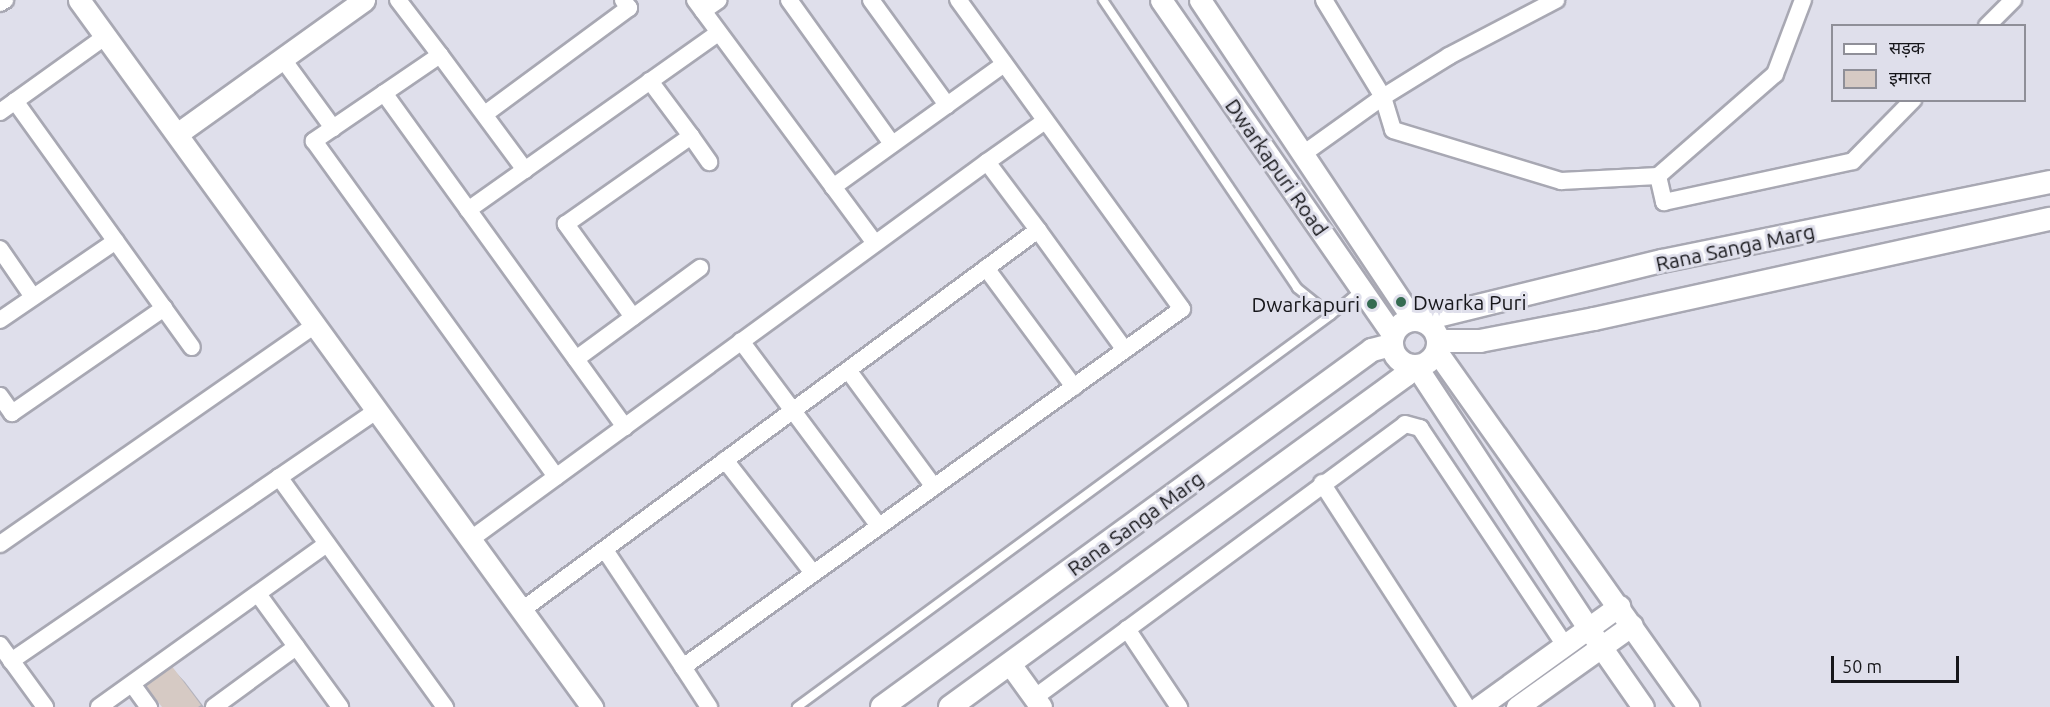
<!DOCTYPE html>
<html>
<head>
<meta charset="utf-8">
<style>
	body { margin:0 }
	#map { position:relative; width:2050px; height:707px; overflow:hidden; background:#dfdfeb; font-family:Ubuntu,"Noto Sans Devanagari",sans-serif }
	div>[style] { position:absolute }
	.shadow>* { inset:0; background:#0003 }
	.building>* { inset:0; background:#d6cac4 }
	.roads { filter:drop-shadow(2px 0 #a8a8b3) drop-shadow(-2px 0 #a8a8b3) drop-shadow(0 2px #a8a8b3) drop-shadow(0 -2px #a8a8b3) }
	.service>* { height:8px; margin:-4px; padding:0 4px; transform-origin:4px; border-radius:4px; background:#fff }
	.minor>* { height:16px; margin:-8px; padding:0 8px; transform-origin:8px; border-radius:8px; background:#fff }
	.tertiary>* { height:21px; margin:-10.5px; padding:0 10.5px; transform-origin:10.5px; border-radius:10.5px; background:#fff }
	.secondary>* { height:22px; margin:-11px; padding:0 11px; transform-origin:11px; border-radius:11px; background:#fff }
	.secondary>.ring { margin:-11px; padding:0; box-sizing:content-box; background:none; border:22px solid #fff; border-radius:50% }
	.dots>* { width:16px; height:16px; translate:-50% -50%; box-sizing:border-box; border:3px solid #dfdfeb; border-radius:50% }
	span { translate:-50% -50%; white-space:nowrap; text-align:center; line-height:1.15; -webkit-text-stroke:6px #dfdfeb; paint-order:stroke }
	.street-label { font-size:21px; color:#17171b }
	.poi-label { font-size:21px; color:#17171b }
	.left { translate:0 -50%; text-align:left }
	.right { translate:-100% -50%; text-align:right }
	.legend { position:absolute; left:1831px; top:24px; width:195px; height:78px; box-sizing:border-box; background:#dfdfeb; border:2px solid #8f8f98; margin:0; padding:8px 10px; list-style:none; font-size:18px; color:#17171b }
	.legend li { display:flex; align-items:center; gap:12px; height:30px }
	.legend b { width:30px; border:2px solid #8f8f98 }
	.scale { position:absolute; left:1831px; top:656px; width:128px; height:27px; box-sizing:border-box; border:3px solid #17171b; border-top:0; padding-left:8px; font-size:18px; line-height:21px; white-space:nowrap; color:#17171b; -webkit-text-stroke:4px #dfdfeb; paint-order:stroke }
</style>
</head>
<body>
<div id="map">
	<div class="shadow">
		<div style="clip-path:polygon(171px 667px,185px 682px,204px 707px,164px 707px)"></div>
	</div>
	<div class="building">
		<div style="clip-path:polygon(171px 665px,201px 705px,198px 707px,162px 707px,145px 685px)"></div>
	</div>
	<div class="roads">
		<div class="service">
			<div style="left:1103px;top:0;width:347px;rotate:56deg"></div>
			<div style="left:1297px;top:288px;width:43px;rotate:38.5deg"></div>
			<div style="left:1331px;top:315px;width:40px;rotate:-40deg"></div>
			<div style="left:797px;top:707px;width:662px;rotate:-36.28deg"></div>
		</div>
		<div class="minor">
			<div style="left:398px;top:0;width:69px;rotate:52.6deg"></div>
			<div style="left:440px;top:55px;width:153px;rotate:145.7deg"></div>
			<div style="left:314px;top:141px;width:414px;rotate:54.2deg"></div>
			<div style="left:695px;top:0;width:302px;rotate:53.5deg"></div>
			<div style="left:789px;top:0;width:177px;rotate:54.4deg"></div>
			<div style="left:871px;top:0;width:130px;rotate:54.1deg"></div>
			<div style="left:1324px;top:0;width:114px;rotate:58.7deg"></div>
			<div style="left:1383px;top:97px;width:34px;rotate:73deg"></div>
			<div style="left:1393px;top:130px;width:176px;rotate:16.9deg"></div>
			<div style="left:1561px;top:181px;width:97px;rotate:-3deg"></div>
			<div style="left:1658px;top:176px;width:27px;rotate:77deg"></div>
			<div style="left:1664px;top:202px;width:193px;rotate:-12.2deg"></div>
			<div style="left:1853px;top:161px;width:86px;rotate:-45.5deg"></div>
			<div style="left:0;top:3px;width:6px;rotate:-31deg"></div>
			<div style="left:703px;top:11px;width:19px;rotate:-35deg"></div>
			<div style="left:1987px;top:26px;width:37px;rotate:-45deg"></div>
			<div style="left:440px;top:55px;width:143px;rotate:53.5deg"></div>
			<div style="left:282px;top:58px;width:87px;rotate:53.9deg"></div>
			<div style="left:384px;top:93px;width:412px;rotate:54.2deg"></div>
			<div style="left:15px;top:101px;width:303px;rotate:54.3deg"></div>
			<div style="left:0;top:112px;width:130px;rotate:-35.6deg"></div>
			<div style="left:485px;top:114px;width:179px;rotate:-36.4deg"></div>
			<div style="left:629px;top:8px;width:10px;rotate:-127deg"></div>
			<div style="left:691px;top:136px;width:32px;rotate:55deg"></div>
			<div style="left:1303px;top:154px;width:98px;rotate:-35.5deg"></div>
			<div style="left:1383px;top:97px;width:78px;rotate:-31.8deg"></div>
			<div style="left:1449px;top:56px;width:121px;rotate:-27.6deg"></div>
			<div style="left:987px;top:162px;width:71px;rotate:-35.3deg"></div>
			<div style="left:1658px;top:176px;width:155px;rotate:-41.1deg"></div>
			<div style="left:1775px;top:74px;width:79px;rotate:-69.3deg"></div>
			<div style="left:833px;top:187px;width:211px;rotate:-35.7deg"></div>
			<div style="left:468px;top:210px;width:306px;rotate:-35.3deg"></div>
			<div style="left:1038px;top:230px;width:148px;rotate:54.1deg"></div>
			<div style="left:0;top:249px;width:58px;rotate:55.5deg"></div>
			<div style="left:986px;top:268px;width:148px;rotate:53.5deg"></div>
			<div style="left:633px;top:317px;width:115px;rotate:-125.8deg"></div>
			<div style="left:566px;top:224px;width:153px;rotate:-35.1deg"></div>
			<div style="left:691px;top:136px;width:69px;rotate:-126.7deg"></div>
			<div style="left:0;top:320px;width:140px;rotate:-34.3deg"></div>
			<div style="left:741px;top:341px;width:231px;rotate:53.3deg"></div>
			<div style="left:576px;top:359px;width:154px;rotate:-36.3deg"></div>
			<div style="left:848px;top:370px;width:145px;rotate:53.7deg"></div>
			<div style="left:0;top:396px;width:21px;rotate:55deg"></div>
			<div style="left:12px;top:413px;width:185px;rotate:-34.6deg"></div>
			<div style="left:725px;top:460px;width:143px;rotate:52.1deg"></div>
			<div style="left:279px;top:477px;width:284px;rotate:54.2deg"></div>
			<div style="left:1322px;top:483px;width:267px;rotate:57.1deg"></div>
			<div style="left:471px;top:539px;width:639px;rotate:-36.15deg"></div>
			<div style="left:987px;top:162px;width:85px;rotate:53.1deg"></div>
			<div style="left:1038px;top:230px;width:641px;rotate:143.63deg"></div>
			<div style="left:0;top:544px;width:384px;rotate:-34.8deg"></div>
			<div style="left:605px;top:550px;width:141px;rotate:56.3deg"></div>
			<div style="left:683px;top:667px;width:614px;rotate:-35.66deg"></div>
			<div style="left:1182px;top:309px;width:382px;rotate:-125.9deg"></div>
			<div style="left:258px;top:594px;width:140px;rotate:54deg"></div>
			<div style="left:1127px;top:629px;width:94px;rotate:56.3deg"></div>
			<div style="left:0;top:645px;width:77px;rotate:54deg"></div>
			<div style="left:11px;top:661px;width:444px;rotate:-34.4deg"></div>
			<div style="left:683px;top:667px;width:48px;rotate:57deg"></div>
			<div style="left:132px;top:684px;width:29px;rotate:54deg"></div>
			<div style="left:1034px;top:698px;width:461px;rotate:-36.4deg"></div>
			<div style="left:1405px;top:424px;width:16px;rotate:15deg"></div>
			<div style="left:1420px;top:428px;width:260px;rotate:56.3deg"></div>
			<div style="left:99px;top:707px;width:280px;rotate:-35.6deg"></div>
			<div style="left:214px;top:707px;width:102px;rotate:-36.2deg"></div>
		</div>
		<div class="tertiary">
			<div style="left:79px;top:0;width:874px;rotate:54.04deg"></div>
			<div style="left:1161px;top:0;width:407px;rotate:55.3deg"></div>
			<div style="left:1200px;top:0;width:384px;rotate:56.3deg"></div>
			<div style="left:177px;top:134px;width:230px;rotate:-35.6deg"></div>
			<div style="left:1437px;top:352px;width:435px;rotate:54.7deg"></div>
			<div style="left:1416px;top:366px;width:313px;rotate:56.7deg"></div>
			<div style="left:1588px;top:628px;width:96px;rotate:55.2deg"></div>
			<div style="left:1010px;top:664px;width:53px;rotate:54.2deg"></div>
			<div style="left:1479px;top:707px;width:173px;rotate:-35.8deg"></div>
			<div style="left:1517px;top:707px;width:141px;rotate:-35.5deg"></div>
		</div>
		<div class="secondary">
			<div class="ring" style="left:1392px;top:320px;width:24px;height:24px"></div>
			<div style="left:1421px;top:320px;width:248px;rotate:-13.8deg"></div>
			<div style="left:1662px;top:261px;width:396px;rotate:-11.5deg"></div>
			<div style="left:1438px;top:341px;width:42px"></div>
			<div style="left:1480px;top:341px;width:116px;rotate:-10.9deg"></div>
			<div style="left:1594px;top:319px;width:467px;rotate:-12.4deg"></div>
			<div style="left:882px;top:707px;width:606px;rotate:-36.08deg"></div>
			<div style="left:1372px;top:350px;width:20px;rotate:-15deg"></div>
			<div style="left:950px;top:707px;width:564px;rotate:-36.06deg"></div>
			<div style="left:1406px;top:375px;width:10px;rotate:-79deg"></div>
		</div>
	</div>
	<div class="dots">
		<div style="left:1401px;top:302px;background:#346b51"></div>
		<div style="left:1372px;top:304px;background:#346b51"></div>
	</div>
	<div class="street-label">
		<span style="left:1277px;top:167px;rotate:55deg">Dwarkapuri Road</span>
		<span style="left:1735px;top:247px;rotate:-12deg">Rana Sanga Marg</span>
		<span style="left:1135px;top:523px;rotate:-36deg">Rana Sanga Marg</span>
	</div>
	<div class="poi-label">
		<span class="left" style="left:1413px;top:302px">Dwarka Puri</span>
		<span class="right" style="left:1360px;top:304px">Dwarkapuri</span>
	</div>
	<ul class="legend">
	<li><b style="height:8px;background:#fff"></b>सड़क</li>
	<li><b style="height:16px;background:#d6cac4"></b>इमारत</li>
	</ul>
	<div class="scale">50 m</div>
</div>
</body>
</html>
